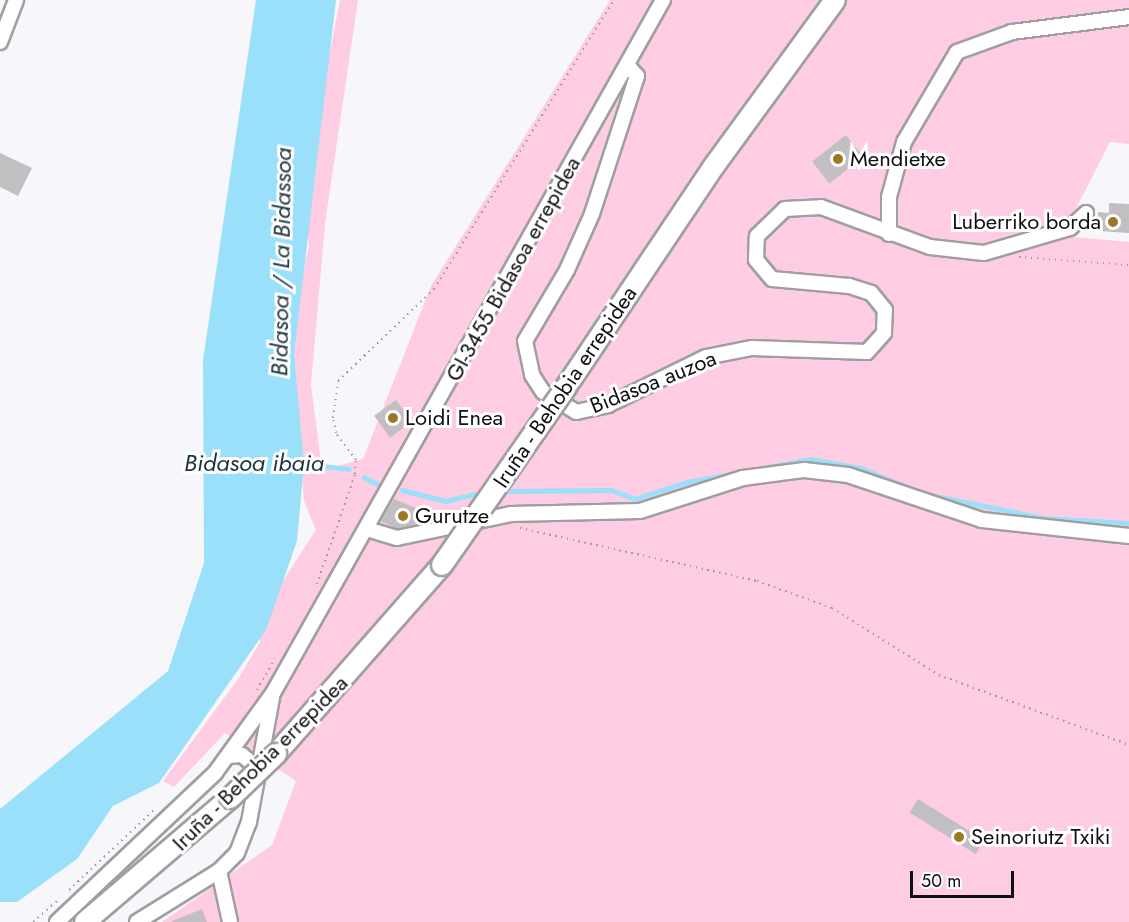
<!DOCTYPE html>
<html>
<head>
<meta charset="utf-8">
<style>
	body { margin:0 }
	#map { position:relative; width:1129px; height:922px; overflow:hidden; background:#f7f7fb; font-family:Jost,sans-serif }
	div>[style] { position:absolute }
	.green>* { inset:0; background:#fecce3 }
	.water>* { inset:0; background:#9be0fa }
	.stream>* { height:4.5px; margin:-2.25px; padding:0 2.25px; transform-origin:2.25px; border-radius:2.25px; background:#9be0fa }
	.building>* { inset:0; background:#c1bfc2; transform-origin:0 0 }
	.path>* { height:2px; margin-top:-1px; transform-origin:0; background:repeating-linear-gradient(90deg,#9a9a9d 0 1.5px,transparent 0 6px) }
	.roads { filter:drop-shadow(2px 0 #9f9fa2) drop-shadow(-2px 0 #9f9fa2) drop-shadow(0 2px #9f9fa2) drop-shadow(0 -2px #9f9fa2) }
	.minor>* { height:14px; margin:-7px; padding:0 7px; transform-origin:7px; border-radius:7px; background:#fff }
	.highway>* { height:20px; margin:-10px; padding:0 10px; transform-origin:10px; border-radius:10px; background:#fff }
	.bridges { filter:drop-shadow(2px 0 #9f9fa2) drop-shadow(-2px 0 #9f9fa2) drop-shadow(0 2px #9f9fa2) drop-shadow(0 -2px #9f9fa2) }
	.highway-bridge>* { height:20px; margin:-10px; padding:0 10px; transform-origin:10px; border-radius:10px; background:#fff }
	.dots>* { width:16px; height:16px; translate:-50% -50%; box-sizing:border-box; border:3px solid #fff; border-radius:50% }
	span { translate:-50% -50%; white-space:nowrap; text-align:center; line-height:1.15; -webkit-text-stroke:6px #fff; paint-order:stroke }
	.poi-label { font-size:22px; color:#101011 }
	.left { translate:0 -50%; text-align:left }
	.right { translate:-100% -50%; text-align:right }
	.street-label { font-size:22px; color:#101011 }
	.water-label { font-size:24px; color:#1e343d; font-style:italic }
	.scale { position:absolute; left:910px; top:871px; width:104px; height:27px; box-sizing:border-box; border:3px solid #101011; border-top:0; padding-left:8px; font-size:18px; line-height:21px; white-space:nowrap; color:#101011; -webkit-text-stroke:4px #fff; paint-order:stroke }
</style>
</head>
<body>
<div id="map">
	<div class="green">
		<div style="clip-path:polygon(340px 0,358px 0,325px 223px,311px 385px,322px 470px,363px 459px,431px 286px,610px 0,1129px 0,1129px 144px,1110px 142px,1062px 236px,1129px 242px,1129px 922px,162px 922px,272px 845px,296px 781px,225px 733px,174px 787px,163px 781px,238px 679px,260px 642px,258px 619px,316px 530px,304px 501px,290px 324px,309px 246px,301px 200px)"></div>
	</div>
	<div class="water">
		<div style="clip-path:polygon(256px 0,336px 0,294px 354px,304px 464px,297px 541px,266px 630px,159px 783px,113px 806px,77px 859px,17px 902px,0 902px,0 809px,168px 671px,204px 563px,203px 360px)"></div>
	</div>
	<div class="stream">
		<div style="left:298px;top:463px;width:51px;rotate:6.7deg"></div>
		<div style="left:364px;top:477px;width:15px;rotate:28deg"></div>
		<div style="left:402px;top:490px;width:45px;rotate:14deg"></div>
		<div style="left:446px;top:501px;width:42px;rotate:-13.7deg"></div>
		<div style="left:502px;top:491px;width:110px;rotate:-0.5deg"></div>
		<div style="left:612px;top:490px;width:25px;rotate:21deg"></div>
		<div style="left:635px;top:499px;width:55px;rotate:-18.1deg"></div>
		<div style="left:687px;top:482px;width:126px;rotate:-10.5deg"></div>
		<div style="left:811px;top:459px;width:51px;rotate:10.2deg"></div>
		<div style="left:861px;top:468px;width:65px;rotate:22.6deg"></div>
		<div style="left:921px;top:493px;width:126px;rotate:11.5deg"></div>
		<div style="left:1044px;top:518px;width:85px;rotate:3.4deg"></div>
	</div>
	<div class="building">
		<div style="left:846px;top:135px;width:28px;height:43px;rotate:52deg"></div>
		<div style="clip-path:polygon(0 153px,32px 168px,18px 196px,0 187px)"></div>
		<div style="clip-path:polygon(1109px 203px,1129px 204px,1129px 233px,1098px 231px,1098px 212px,1109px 213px)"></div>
		<div style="left:396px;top:400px;width:27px;height:27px;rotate:54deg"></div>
		<div style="clip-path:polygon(394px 499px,423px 511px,419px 524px,397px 529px,381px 521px)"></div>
		<div style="left:918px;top:799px;width:78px;height:16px;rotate:32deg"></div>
		<div style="clip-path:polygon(202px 909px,207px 922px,170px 922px)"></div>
	</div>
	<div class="path">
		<div style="left:1019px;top:257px;width:110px;rotate:4.2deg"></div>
		<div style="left:520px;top:528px;width:243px;rotate:12.6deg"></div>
		<div style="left:757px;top:581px;width:80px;rotate:19.8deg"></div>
		<div style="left:832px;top:608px;width:126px;rotate:32.1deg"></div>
		<div style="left:939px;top:675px;width:202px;rotate:20.2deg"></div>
		<div style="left:317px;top:584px;width:116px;rotate:-70.9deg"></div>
		<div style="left:355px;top:474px;width:14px;rotate:-86deg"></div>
		<div style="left:356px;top:460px;width:34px;rotate:-127deg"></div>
		<div style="left:336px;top:433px;width:15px;rotate:-101deg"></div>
		<div style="left:333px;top:418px;width:37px;rotate:-82deg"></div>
		<div style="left:338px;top:381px;width:133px;rotate:-43.8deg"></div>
		<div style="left:434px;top:289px;width:340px;rotate:-58.1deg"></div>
		<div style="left:257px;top:690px;width:36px;rotate:-60deg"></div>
		<div style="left:69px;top:890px;width:117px;rotate:-43.3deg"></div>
		<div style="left:33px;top:922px;width:33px;rotate:-41deg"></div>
	</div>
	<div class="roads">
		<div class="minor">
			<div style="left:0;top:42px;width:45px;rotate:-69.1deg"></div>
			<div style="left:627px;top:65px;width:15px;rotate:48deg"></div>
			<div style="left:637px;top:76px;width:145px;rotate:108.1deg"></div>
			<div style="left:592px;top:214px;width:61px;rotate:114.1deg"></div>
			<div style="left:567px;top:270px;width:82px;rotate:120.6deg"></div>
			<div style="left:525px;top:341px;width:35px;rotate:78deg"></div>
			<div style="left:532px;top:375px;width:20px;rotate:57deg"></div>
			<div style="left:543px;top:392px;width:39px;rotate:31deg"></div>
			<div style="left:576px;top:412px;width:33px;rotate:-12deg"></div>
			<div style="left:608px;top:405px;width:109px;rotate:-26.1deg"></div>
			<div style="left:706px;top:357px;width:47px;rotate:-11.1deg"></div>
			<div style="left:752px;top:348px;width:115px;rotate:2deg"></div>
			<div style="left:867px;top:352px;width:25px;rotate:-48deg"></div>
			<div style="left:884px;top:333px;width:23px;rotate:-88deg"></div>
			<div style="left:885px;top:310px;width:22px;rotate:-129deg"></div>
			<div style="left:871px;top:293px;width:23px;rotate:-162deg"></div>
			<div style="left:849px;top:286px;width:77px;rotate:-174.8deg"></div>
			<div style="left:772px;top:279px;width:25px;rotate:-130deg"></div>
			<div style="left:756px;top:260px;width:24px;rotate:-88deg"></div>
			<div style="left:757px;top:236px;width:39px;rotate:-44deg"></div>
			<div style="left:785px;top:209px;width:36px;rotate:-3deg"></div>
			<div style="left:821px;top:207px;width:116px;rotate:20.2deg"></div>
			<div style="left:930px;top:247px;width:54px;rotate:6.3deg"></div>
			<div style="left:984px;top:253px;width:90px;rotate:-16.2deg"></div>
			<div style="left:1070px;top:228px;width:22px;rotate:-43deg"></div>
			<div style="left:889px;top:234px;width:37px;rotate:-90deg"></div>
			<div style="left:889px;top:197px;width:57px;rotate:-74.7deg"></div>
			<div style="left:904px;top:142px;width:104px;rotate:-59.5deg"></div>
			<div style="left:957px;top:52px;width:59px;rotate:-20deg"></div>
			<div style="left:1012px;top:32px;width:118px;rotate:-7.3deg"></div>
			<div style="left:367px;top:529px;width:31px;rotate:17deg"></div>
			<div style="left:397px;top:538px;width:116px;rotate:-11.9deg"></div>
			<div style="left:511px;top:514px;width:129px;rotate:-1.3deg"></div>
			<div style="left:640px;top:511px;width:108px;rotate:-17.8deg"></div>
			<div style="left:743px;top:478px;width:62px;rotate:-7.5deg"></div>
			<div style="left:804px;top:470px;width:44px;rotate:6.5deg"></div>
			<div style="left:848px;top:475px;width:141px;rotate:18.6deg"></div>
			<div style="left:982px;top:520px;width:148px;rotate:6.2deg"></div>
			<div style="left:229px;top:756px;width:13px;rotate:-4deg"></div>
			<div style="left:242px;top:755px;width:21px;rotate:41deg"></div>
			<div style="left:219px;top:871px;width:52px;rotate:77.8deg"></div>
			<div style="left:57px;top:922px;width:217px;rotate:-43.3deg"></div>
			<div style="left:215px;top:773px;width:99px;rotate:-54.1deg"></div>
			<div style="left:273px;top:693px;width:795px;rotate:-60.63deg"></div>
			<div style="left:137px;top:922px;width:97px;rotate:-31.9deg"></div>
			<div style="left:219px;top:871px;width:25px;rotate:-45deg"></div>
			<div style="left:237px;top:853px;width:33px;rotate:-69deg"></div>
			<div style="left:249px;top:822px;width:126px;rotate:-79.5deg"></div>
		</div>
		<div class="highway">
			<div style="left:566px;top:387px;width:266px;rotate:-56.2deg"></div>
			<div style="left:714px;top:166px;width:205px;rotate:-53.9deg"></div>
			<div style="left:276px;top:754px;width:252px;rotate:-48.7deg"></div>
			<div style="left:85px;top:922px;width:191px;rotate:-40.5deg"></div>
		</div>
	</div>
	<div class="bridges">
		<div class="highway-bridge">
			<div style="left:442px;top:565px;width:217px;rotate:-55.1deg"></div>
			<div style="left:230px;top:798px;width:64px;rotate:-43.7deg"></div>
		</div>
	</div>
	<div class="dots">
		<div style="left:838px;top:159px;background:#9d7824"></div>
		<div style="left:1113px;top:222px;background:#9d7824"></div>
		<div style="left:393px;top:418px;background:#9d7824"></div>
		<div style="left:403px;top:516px;background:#9d7824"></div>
		<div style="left:959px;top:837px;background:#9d7824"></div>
	</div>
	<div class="poi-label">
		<span class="left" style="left:850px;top:159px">Mendietxe</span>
		<span class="right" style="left:1101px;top:222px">Luberriko borda</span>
		<span class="left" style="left:405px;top:418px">Loidi Enea</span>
		<span class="left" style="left:415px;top:516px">Gurutze</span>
		<span class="left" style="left:971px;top:837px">Seinoriutz Txiki</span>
	</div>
	<div class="street-label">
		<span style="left:513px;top:269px;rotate:-61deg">GI-3455 Bidasoa errepidea</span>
		<span style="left:653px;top:382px;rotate:-22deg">Bidasoa auzoa</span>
		<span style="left:565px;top:387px;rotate:-56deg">Iruña - Behobia errepidea</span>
		<span style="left:260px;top:763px;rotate:-45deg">Iruña - Behobia errepidea</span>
	</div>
	<div class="water-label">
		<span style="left:281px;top:262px;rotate:-89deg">Bidasoa / La Bidassoa</span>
		<span style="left:254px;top:463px">Bidasoa ibaia</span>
	</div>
	<div class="scale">50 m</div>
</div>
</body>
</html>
